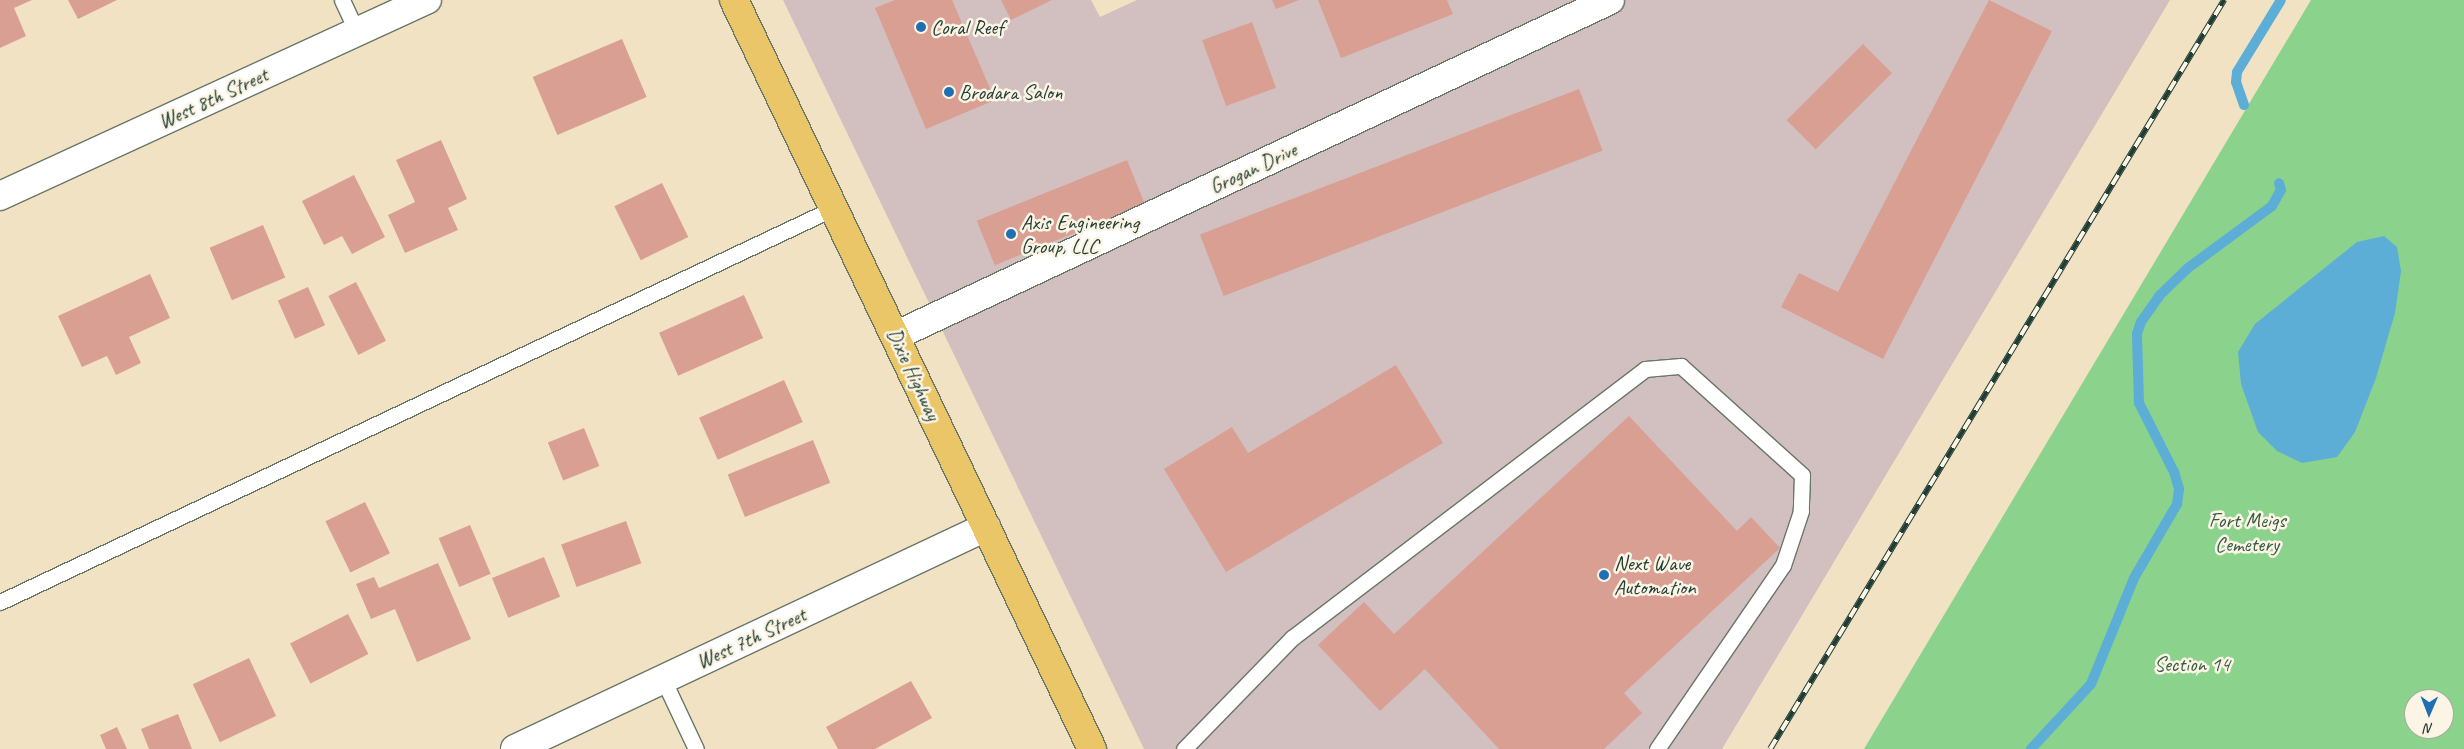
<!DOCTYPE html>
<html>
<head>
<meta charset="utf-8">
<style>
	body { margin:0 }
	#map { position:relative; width:2464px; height:749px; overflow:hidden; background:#f2e2c4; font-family:Caveat,sans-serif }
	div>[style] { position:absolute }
	.industrial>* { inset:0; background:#d2bfbf }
	.green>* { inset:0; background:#8bd28c }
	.water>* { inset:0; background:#5caed7 }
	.stream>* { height:10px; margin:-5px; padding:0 5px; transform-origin:5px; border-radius:5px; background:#5caed7 }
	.building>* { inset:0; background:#d99f92; transform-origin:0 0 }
	.roads { filter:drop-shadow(1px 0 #697766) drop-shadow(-1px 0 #697766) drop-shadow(0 1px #697766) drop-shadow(0 -1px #697766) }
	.lane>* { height:15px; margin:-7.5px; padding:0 7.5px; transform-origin:7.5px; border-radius:7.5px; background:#fff }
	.street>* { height:28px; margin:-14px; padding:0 14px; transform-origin:14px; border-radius:14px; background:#fff }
	.primary>* { height:28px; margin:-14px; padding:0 14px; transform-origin:14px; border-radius:14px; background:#ebc669 }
	.rail>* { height:5.5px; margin-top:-2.75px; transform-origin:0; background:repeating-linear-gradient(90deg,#fcf5e5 0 11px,#1f3d34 0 22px); box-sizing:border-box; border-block:1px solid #1f3d34 }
	.dots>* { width:14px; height:14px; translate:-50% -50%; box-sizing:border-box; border:2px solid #fcf5e5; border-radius:50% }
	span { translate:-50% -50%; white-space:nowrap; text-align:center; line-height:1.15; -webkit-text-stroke:5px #fcf5e5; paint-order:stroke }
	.poi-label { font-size:21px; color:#1f3d34 }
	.left { translate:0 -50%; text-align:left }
	.street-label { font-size:21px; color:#1f3d34 }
	.park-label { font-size:21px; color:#355b46 }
	.north { position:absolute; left:2404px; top:689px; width:50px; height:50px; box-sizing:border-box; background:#fcf5e5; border:1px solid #a4ab9e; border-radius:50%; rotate:181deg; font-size:14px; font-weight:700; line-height:20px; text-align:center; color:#1f3d34 }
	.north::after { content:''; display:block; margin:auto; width:18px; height:22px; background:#1f6fb2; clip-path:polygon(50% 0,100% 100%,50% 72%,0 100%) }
</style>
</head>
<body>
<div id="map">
	<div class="industrial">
		<div style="clip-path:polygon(783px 0,1091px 0,1100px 17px,1137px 0,2170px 0,1722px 749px,1144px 749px)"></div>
	</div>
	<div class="green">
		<div style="clip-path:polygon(evenodd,2311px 0,2464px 0,2464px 749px,1864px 749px,2311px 0,2414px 699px,2444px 699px,2444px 729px,2414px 729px,2414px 699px)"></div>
	</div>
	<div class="water">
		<div style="clip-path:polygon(2384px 236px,2397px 247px,2401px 271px,2395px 313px,2376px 378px,2355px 432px,2337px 457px,2302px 463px,2277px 451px,2258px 432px,2241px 384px,2238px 352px,2255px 324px,2357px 242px)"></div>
	</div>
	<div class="stream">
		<div style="left:2244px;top:105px;width:24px;rotate:-109deg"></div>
		<div style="left:2236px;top:82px;width:10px;rotate:-84deg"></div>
		<div style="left:2237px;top:72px;width:84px;rotate:-58.6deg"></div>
		<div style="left:2031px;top:749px;width:88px;rotate:-47.3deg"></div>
		<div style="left:2091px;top:684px;width:114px;rotate:-67.9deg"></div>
		<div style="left:2134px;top:578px;width:86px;rotate:-59.8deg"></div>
		<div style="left:2177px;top:504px;width:15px;rotate:-82deg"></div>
		<div style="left:2179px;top:489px;width:18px;rotate:-106deg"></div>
		<div style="left:2174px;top:472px;width:77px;rotate:-116.9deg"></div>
		<div style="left:2139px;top:403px;width:69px;rotate:-91.7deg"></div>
		<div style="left:2137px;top:334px;width:13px;rotate:-72deg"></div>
		<div style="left:2141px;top:322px;width:32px;rotate:-55deg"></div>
		<div style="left:2159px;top:296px;width:40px;rotate:-44deg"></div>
		<div style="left:2188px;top:268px;width:104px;rotate:-36.4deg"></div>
		<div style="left:2272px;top:206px;width:18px;rotate:-61deg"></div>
		<div style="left:2281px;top:190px;width:7px;rotate:-106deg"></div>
	</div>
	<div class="building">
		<div style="clip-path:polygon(0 0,32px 0,14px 8px,26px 36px,0 48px)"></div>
		<div style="clip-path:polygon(68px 0,117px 0,78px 19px)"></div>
		<div style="clip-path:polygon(895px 0,952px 0,995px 100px,926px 129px,875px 8px)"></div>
		<div style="clip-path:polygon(1001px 0,1052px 0,1011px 20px)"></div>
		<div style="clip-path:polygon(1272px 0,1299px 0,1276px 9px)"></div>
		<div style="clip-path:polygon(1318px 0,1447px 0,1453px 14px,1341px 58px)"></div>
		<div style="clip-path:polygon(1989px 0,2052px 31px,1883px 359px,1781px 307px,1799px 273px,1838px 292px)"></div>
		<div style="left:1252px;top:22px;width:70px;height:53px;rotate:70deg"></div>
		<div style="left:622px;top:39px;width:63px;height:97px;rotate:67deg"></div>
		<div style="left:1863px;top:44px;width:41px;height:108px;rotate:45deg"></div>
		<div style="left:1579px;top:89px;width:66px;height:406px;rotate:69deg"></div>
		<div style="clip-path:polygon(441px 140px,467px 199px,448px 208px,458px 230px,405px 253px,388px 215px,415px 202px,396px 160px)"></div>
		<div style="left:1127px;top:160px;width:48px;height:162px;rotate:68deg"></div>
		<div style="clip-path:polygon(354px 175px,385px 237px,352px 254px,342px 236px,324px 245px,302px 201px)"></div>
		<div style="left:662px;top:183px;width:60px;height:53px;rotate:64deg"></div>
		<div style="left:263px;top:225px;width:57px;height:58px;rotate:67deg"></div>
		<div style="clip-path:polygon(150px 274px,170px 318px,129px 337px,141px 363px,116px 375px,107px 356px,82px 367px,58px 316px)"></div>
		<div style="left:356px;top:282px;width:66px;height:31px;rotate:63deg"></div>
		<div style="left:308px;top:287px;width:42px;height:33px;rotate:66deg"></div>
		<div style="left:744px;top:295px;width:47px;height:93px;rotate:66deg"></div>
		<div style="clip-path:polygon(1396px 365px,1443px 443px,1226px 572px,1164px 469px,1232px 427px,1248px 453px)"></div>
		<div style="left:784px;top:380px;width:46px;height:93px;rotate:66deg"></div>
		<div style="clip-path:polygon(1629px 416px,1737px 531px,1751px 517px,1780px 548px,1624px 693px,1642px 713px,1604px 749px,1499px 749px,1425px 669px,1380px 711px,1318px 645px,1364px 602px,1394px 634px)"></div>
		<div style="left:584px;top:428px;width:41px;height:39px;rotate:68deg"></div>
		<div style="left:813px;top:440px;width:46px;height:92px;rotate:68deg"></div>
		<div style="left:365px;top:502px;width:57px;height:44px;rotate:64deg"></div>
		<div style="left:626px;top:521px;width:45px;height:69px;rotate:70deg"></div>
		<div style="left:470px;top:525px;width:53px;height:34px;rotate:67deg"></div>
		<div style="left:544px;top:557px;width:43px;height:56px;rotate:68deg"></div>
		<div style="clip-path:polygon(438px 563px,471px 639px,417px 662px,395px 609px,371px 619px,356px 584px,374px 577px,379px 588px)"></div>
		<div style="left:348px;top:614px;width:45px;height:65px;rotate:63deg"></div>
		<div style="left:249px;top:658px;width:64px;height:62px;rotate:65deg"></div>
		<div style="clip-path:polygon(911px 681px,932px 718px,875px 749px,838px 749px,826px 727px)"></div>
		<div style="clip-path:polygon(178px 714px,192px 749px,149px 749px,141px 729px)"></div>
		<div style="clip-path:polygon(117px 727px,127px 749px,106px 749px,100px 735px)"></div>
	</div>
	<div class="roads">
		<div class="lane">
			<div style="left:342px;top:0;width:35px;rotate:65deg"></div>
			<div style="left:0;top:602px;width:922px;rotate:-25.29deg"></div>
			<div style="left:663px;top:679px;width:77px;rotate:64.8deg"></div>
			<div style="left:1184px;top:749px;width:155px;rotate:-45.8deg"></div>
			<div style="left:1292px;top:638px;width:444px;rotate:-37.3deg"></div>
			<div style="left:1645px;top:369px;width:36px;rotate:-5deg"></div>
			<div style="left:1681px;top:366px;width:163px;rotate:42deg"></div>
			<div style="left:1802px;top:475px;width:36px;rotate:92deg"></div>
			<div style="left:1801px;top:511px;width:57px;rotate:108.4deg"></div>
			<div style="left:1783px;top:565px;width:223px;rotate:124.4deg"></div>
		</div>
		<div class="street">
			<div style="left:0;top:196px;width:470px;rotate:-24.7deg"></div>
			<div style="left:895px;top:336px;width:790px;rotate:-25.17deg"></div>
			<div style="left:515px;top:749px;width:521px;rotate:-25.24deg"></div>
		</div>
		<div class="primary">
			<div style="left:734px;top:0;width:830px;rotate:64.45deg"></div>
		</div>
	</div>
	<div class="rail">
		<div style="left:1770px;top:749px;width:876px;rotate:-58.78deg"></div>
	</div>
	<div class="dots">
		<div style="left:921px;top:27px;background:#1f6fb2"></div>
		<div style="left:949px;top:92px;background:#1f6fb2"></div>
		<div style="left:1011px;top:234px;background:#1f6fb2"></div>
		<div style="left:1604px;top:575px;background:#1f6fb2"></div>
	</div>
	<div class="poi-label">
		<span class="left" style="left:931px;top:27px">Coral Reef</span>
		<span class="left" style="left:959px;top:92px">Brodara Salon</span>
		<span class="left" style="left:1021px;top:234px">Axis Engineering<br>Group, LLC</span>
		<span class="left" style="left:1614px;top:575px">Next Wave<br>Automation</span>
	</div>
	<div class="street-label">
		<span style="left:213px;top:98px;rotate:-25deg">West 8th Street</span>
		<span style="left:1253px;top:168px;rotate:-25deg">Grogan Drive</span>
		<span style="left:914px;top:374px;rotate:65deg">Dixie Highway</span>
		<span style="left:751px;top:638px;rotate:-25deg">West 7th Street</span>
	</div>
	<div class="park-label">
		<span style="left:2247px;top:532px">Fort Meigs<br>Cemetery</span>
		<span style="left:2192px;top:664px">Section 14</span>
	</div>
	<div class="north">N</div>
</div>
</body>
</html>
